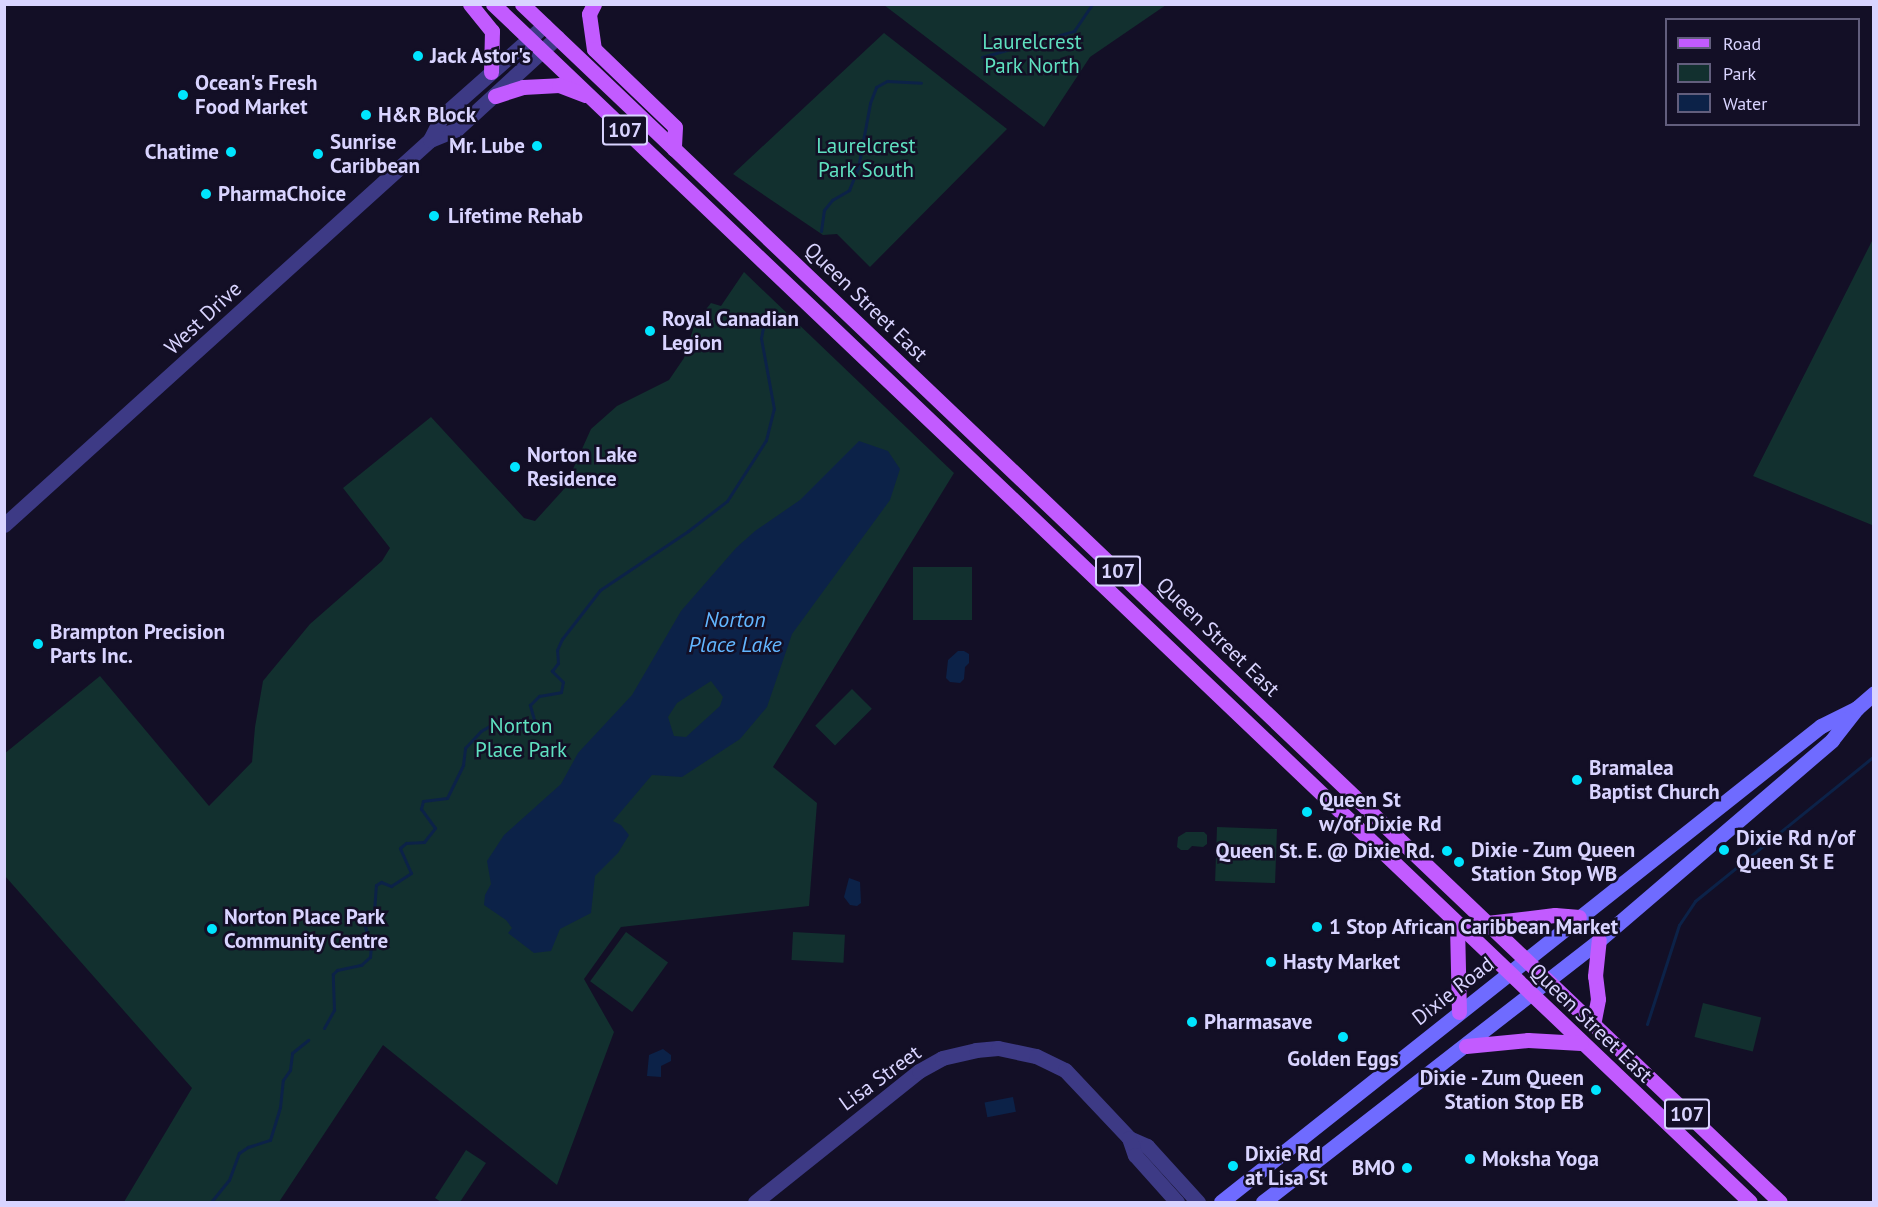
<!DOCTYPE html>
<html>
<head>
<meta charset="utf-8">
<style>
	body { margin:0 }
	#map { position:relative; width:1878px; height:1207px; overflow:hidden; background:#130f26; font-family:"PT Sans",sans-serif }
	div>[style] { position:absolute }
	.green>* { inset:0; background:#12302f; transform-origin:0 0 }
	.water>* { inset:0; background:#0c2248; transform-origin:0 0 }
	.stream>* { height:3px; margin:-1.5px; padding:0 1.5px; transform-origin:1.5px; border-radius:1.5px; background:#0c2248 }
	.tertiary>* { height:15px; margin:-7.5px; padding:0 7.5px; transform-origin:7.5px; border-radius:7.5px; background:#3d3a85 }
	.secondary>* { height:15px; margin:-7.5px; padding:0 7.5px; transform-origin:7.5px; border-radius:7.5px; background:#6f6bff }
	.primary>* { height:15px; margin:-7.5px; padding:0 7.5px; transform-origin:7.5px; border-radius:7.5px; background:#c25bff }
	.dots>* { width:16px; height:16px; translate:-50% -50%; box-sizing:border-box; border:3px solid #130f26; border-radius:50% }
	span { translate:-50% -50%; white-space:nowrap; text-align:center; line-height:1.15; -webkit-text-stroke:5px #130f26; paint-order:stroke }
	.shield-label span { padding:2px 4px; background:#130f26; border:2px solid; border-radius:4px; -webkit-text-stroke-width:0 }
	.shield-label { font-size:20px; color:#d9d4ff; font-weight:700 }
	.park-label { font-size:21px; color:#5fe0c0 }
	.poi-label { font-size:21px; color:#d9d4ff; font-weight:700 }
	.left { translate:0 -50%; text-align:left }
	.right { translate:-100% -50%; text-align:right }
	.street-label { font-size:21px; color:#d9d4ff }
	.water-label { font-size:22px; color:#62b6ff; font-style:italic }
	.frame { position:absolute; inset:0; border:6px solid #d9d4ff; pointer-events:none }
	.legend { position:absolute; left:1665px; top:18px; width:195px; height:108px; box-sizing:border-box; background:#130f26; border:2px solid #625e7d; margin:0; padding:8px 10px; list-style:none; font-size:18px; color:#d9d4ff }
	.legend li { display:flex; align-items:center; gap:12px; height:30px }
	.legend b { width:30px; border:2px solid #625e7d }
</style>
</head>
<body>
<div id="map">
	<div class="green">
		<div style="clip-path:polygon(884px 5px,1166px 5px,1090px 57px,1044px 127px)"></div>
		<div style="clip-path:polygon(884px 33px,1007px 129px,870px 267px,837px 234px,823px 235px,733px 174px)"></div>
		<div style="clip-path:polygon(1873px 239px,1873px 535px,1872px 525px,1753px 476px)"></div>
		<div style="clip-path:polygon(744px 272px,954px 473px,773px 767px,817px 803px,809px 906px,621px 927px,584px 979px,614px 1032px,557px 1185px,383px 1045px,279px 1202px,124px 1202px,192px 1088px,5px 876px,4px 754px,100px 676px,209px 806px,252px 762px,255px 727px,263px 681px,310px 624px,382px 561px,390px 548px,343px 488px,431px 417px,524px 518px,535px 521px,564px 489px,591px 429px,617px 406px,669px 380px,684px 358px,695px 323px,711px 303px,721px 306px)"></div>
		<div style="left:913px;top:567px;width:59px;height:53px"></div>
		<div style="left:852px;top:689px;width:28px;height:52px;rotate:45deg"></div>
		<div style="left:1217px;top:827px;width:60px;height:54px;rotate:2deg"></div>
		<div style="clip-path:polygon(1186px 832px,1204px 832px,1207px 835px,1207px 844px,1203px 847px,1192px 846px,1188px 850px,1181px 850px,1177px 847px,1178px 837px)"></div>
		<div style="left:626px;top:932px;width:52px;height:61px;rotate:36deg"></div>
		<div style="left:793px;top:932px;width:52px;height:28px;rotate:3deg"></div>
		<div style="left:1703px;top:1003px;width:60px;height:35px;rotate:14deg"></div>
		<div style="clip-path:polygon(466px 1150px,486px 1163px,460px 1202px,441px 1202px,435px 1198px)"></div>
	</div>
	<div class="water">
		<div style="clip-path:polygon(evenodd,859px 441px,888px 451px,900px 469px,890px 500px,792px 634px,767px 707px,740px 739px,682px 777px,652px 775px,613px 821px,621px 825px,629px 835px,618px 853px,595px 876px,591px 913px,560px 929px,551px 951px,534px 953px,508px 933px,512px 928px,506px 920px,484px 905px,485px 895px,491px 884px,487px 861px,504px 835px,561px 784px,578px 753px,632px 695px,681px 611px,736px 548px,755px 531px,800px 500px,859px 441px,711px 681px,723px 697px,720px 706px,686px 737px,674px 736px,668px 717px,677px 703px,711px 681px)"></div>
		<div style="clip-path:polygon(958px 651px,964px 651px,969px 654px,969px 663px,965px 667px,964px 679px,960px 683px,950px 682px,946px 678px,948px 660px)"></div>
		<div style="clip-path:polygon(849px 878px,860px 882px,861px 903px,857px 906px,850px 905px,844px 897px)"></div>
		<div style="clip-path:polygon(663px 1049px,671px 1055px,671px 1061px,661px 1066px,661px 1077px,647px 1076px,649px 1055px)"></div>
		<div style="left:1013px;top:1097px;width:15px;height:29px;rotate:79deg"></div>
	</div>
	<div class="stream">
		<div style="left:982px;top:57px;width:96px;rotate:-15.8deg"></div>
		<div style="left:1074px;top:31px;width:32px;rotate:-56deg"></div>
		<div style="left:821px;top:231px;width:21px;rotate:-82deg"></div>
		<div style="left:824px;top:210px;width:13px;rotate:-51deg"></div>
		<div style="left:832px;top:200px;width:20px;rotate:-30deg"></div>
		<div style="left:849px;top:190px;width:24px;rotate:-68deg"></div>
		<div style="left:858px;top:168px;width:66px;rotate:-79.5deg"></div>
		<div style="left:870px;top:103px;width:17px;rotate:-69deg"></div>
		<div style="left:876px;top:87px;width:13px;rotate:-29deg"></div>
		<div style="left:887px;top:81px;width:34px;rotate:3deg"></div>
		<div style="left:1647px;top:1024px;width:104px;rotate:-72.1deg"></div>
		<div style="left:1679px;top:925px;width:29px;rotate:-56deg"></div>
		<div style="left:1695px;top:901px;width:230px;rotate:-39deg"></div>
		<div style="left:324px;top:1028px;width:21px;rotate:-61deg"></div>
		<div style="left:334px;top:1010px;width:36px;rotate:-92deg"></div>
		<div style="left:333px;top:974px;width:6px;rotate:-45deg"></div>
		<div style="left:337px;top:970px;width:25px;rotate:-12deg"></div>
		<div style="left:361px;top:965px;width:12px;rotate:-42deg"></div>
		<div style="left:370px;top:957px;width:12px;rotate:-85deg"></div>
		<div style="left:371px;top:945px;width:20px;rotate:-108deg"></div>
		<div style="left:365px;top:926px;width:17px;rotate:-57deg"></div>
		<div style="left:374px;top:912px;width:27px;rotate:-86deg"></div>
		<div style="left:376px;top:885px;width:6px;rotate:-31deg"></div>
		<div style="left:381px;top:882px;width:11px;rotate:22deg"></div>
		<div style="left:391px;top:886px;width:24px;rotate:-33deg"></div>
		<div style="left:411px;top:873px;width:27px;rotate:-114deg"></div>
		<div style="left:400px;top:848px;width:8px;rotate:-40deg"></div>
		<div style="left:406px;top:843px;width:18px;rotate:-3deg"></div>
		<div style="left:424px;top:842px;width:18px;rotate:-52deg"></div>
		<div style="left:435px;top:828px;width:24px;rotate:-126deg"></div>
		<div style="left:421px;top:809px;width:8px;rotate:-76deg"></div>
		<div style="left:423px;top:801px;width:24px;rotate:-7deg"></div>
		<div style="left:447px;top:798px;width:37px;rotate:-64deg"></div>
		<div style="left:463px;top:765px;width:17px;rotate:-83deg"></div>
		<div style="left:465px;top:748px;width:23px;rotate:-47deg"></div>
		<div style="left:481px;top:731px;width:21px;rotate:-31deg"></div>
		<div style="left:499px;top:720px;width:27px;rotate:20deg"></div>
		<div style="left:524px;top:729px;width:13px;rotate:-29deg"></div>
		<div style="left:535px;top:723px;width:19px;rotate:-106deg"></div>
		<div style="left:530px;top:705px;width:13px;rotate:-45deg"></div>
		<div style="left:539px;top:696px;width:22px;rotate:-10deg"></div>
		<div style="left:561px;top:692px;width:10px;rotate:-79deg"></div>
		<div style="left:563px;top:682px;width:16px;rotate:-135deg"></div>
		<div style="left:552px;top:671px;width:10px;rotate:-53deg"></div>
		<div style="left:558px;top:663px;width:13px;rotate:-94deg"></div>
		<div style="left:557px;top:650px;width:12px;rotate:-66deg"></div>
		<div style="left:562px;top:639px;width:62px;rotate:-52.2deg"></div>
		<div style="left:600px;top:590px;width:106px;rotate:-33.8deg"></div>
		<div style="left:688px;top:531px;width:49px;rotate:-37.6deg"></div>
		<div style="left:727px;top:501px;width:72px;rotate:-57.4deg"></div>
		<div style="left:766px;top:440px;width:32px;rotate:-76deg"></div>
		<div style="left:774px;top:409px;width:72px;rotate:-100.4deg"></div>
		<div style="left:761px;top:338px;width:20px;rotate:-79deg"></div>
		<div style="left:211px;top:1202px;width:28px;rotate:-51deg"></div>
		<div style="left:229px;top:1180px;width:29px;rotate:-70deg"></div>
		<div style="left:239px;top:1153px;width:11px;rotate:-34deg"></div>
		<div style="left:248px;top:1147px;width:23px;rotate:-18deg"></div>
		<div style="left:270px;top:1140px;width:34px;rotate:-73deg"></div>
		<div style="left:280px;top:1107px;width:27px;rotate:-84deg"></div>
		<div style="left:283px;top:1080px;width:12px;rotate:-55deg"></div>
		<div style="left:290px;top:1070px;width:17px;rotate:-83deg"></div>
		<div style="left:292px;top:1053px;width:21px;rotate:-39deg"></div>
	</div>
	<div class="tertiary">
		<div style="left:430px;top:140px;width:29px;rotate:-22deg"></div>
		<div style="left:457px;top:129px;width:136px;rotate:-42.6deg"></div>
		<div style="left:4px;top:525px;width:574px;rotate:-42.11deg"></div>
		<div style="left:430px;top:140px;width:27px;rotate:-63deg"></div>
		<div style="left:442px;top:116px;width:137px;rotate:-41.5deg"></div>
		<div style="left:1129px;top:1138px;width:20px;rotate:24deg"></div>
		<div style="left:1147px;top:1146px;width:76px;rotate:47.7deg"></div>
		<div style="left:755px;top:1202px;width:210px;rotate:-38.6deg"></div>
		<div style="left:919px;top:1071px;width:26px;rotate:-29deg"></div>
		<div style="left:942px;top:1058px;width:35px;rotate:-13deg"></div>
		<div style="left:976px;top:1050px;width:22px;rotate:-5deg"></div>
		<div style="left:998px;top:1048px;width:39px;rotate:12deg"></div>
		<div style="left:1036px;top:1056px;width:32px;rotate:26deg"></div>
		<div style="left:1065px;top:1070px;width:93px;rotate:46.7deg"></div>
		<div style="left:1129px;top:1138px;width:18px;rotate:71deg"></div>
		<div style="left:1135px;top:1155px;width:63px;rotate:48.2deg"></div>
	</div>
	<div class="secondary">
		<div style="left:1221px;top:1202px;width:766px;rotate:-38.43deg"></div>
		<div style="left:1821px;top:726px;width:40px;rotate:-26.6deg"></div>
		<div style="left:1263px;top:1202px;width:426px;rotate:-37.9deg"></div>
		<div style="left:1599px;top:940px;width:307px;rotate:-40.6deg"></div>
		<div style="left:1832px;top:740px;width:41px;rotate:-52deg"></div>
		<div style="left:1857px;top:708px;width:23px;rotate:-41deg"></div>
	</div>
	<div class="primary">
		<div style="left:470px;top:4px;width:35px;rotate:51deg"></div>
		<div style="left:492px;top:31px;width:41px;rotate:91.4deg"></div>
		<div style="left:493px;top:4px;width:1736px;rotate:43.62deg"></div>
		<div style="left:522px;top:4px;width:1737px;rotate:43.6deg"></div>
		<div style="left:594px;top:4px;width:11px;rotate:117deg"></div>
		<div style="left:589px;top:14px;width:35px;rotate:82deg"></div>
		<div style="left:594px;top:49px;width:112px;rotate:43.9deg"></div>
		<div style="left:675px;top:127px;width:22px;rotate:93deg"></div>
		<div style="left:495px;top:96px;width:29px;rotate:-18deg"></div>
		<div style="left:523px;top:87px;width:36px;rotate:-3deg"></div>
		<div style="left:559px;top:85px;width:28px;rotate:21deg"></div>
		<div style="left:1487px;top:923px;width:68px;rotate:-6.7deg"></div>
		<div style="left:1555px;top:915px;width:24px;rotate:5deg"></div>
		<div style="left:1457px;top:925px;width:87px;rotate:88.7deg"></div>
		<div style="left:1593px;top:1025px;width:26px;rotate:-79deg"></div>
		<div style="left:1598px;top:999px;width:23px;rotate:-97deg"></div>
		<div style="left:1595px;top:976px;width:36px;rotate:-84deg"></div>
		<div style="left:1466px;top:1046px;width:62px;rotate:-5.5deg"></div>
		<div style="left:1528px;top:1040px;width:53px;rotate:3.2deg"></div>
	</div>
	<div class="dots">
		<div style="left:418px;top:56px;background:#00e5ff"></div>
		<div style="left:183px;top:95px;background:#00e5ff"></div>
		<div style="left:366px;top:115px;background:#00e5ff"></div>
		<div style="left:537px;top:146px;background:#00e5ff"></div>
		<div style="left:231px;top:152px;background:#00e5ff"></div>
		<div style="left:318px;top:154px;background:#00e5ff"></div>
		<div style="left:206px;top:194px;background:#00e5ff"></div>
		<div style="left:434px;top:216px;background:#00e5ff"></div>
		<div style="left:650px;top:331px;background:#00e5ff"></div>
		<div style="left:515px;top:467px;background:#00e5ff"></div>
		<div style="left:38px;top:644px;background:#00e5ff"></div>
		<div style="left:1577px;top:780px;background:#00e5ff"></div>
		<div style="left:1307px;top:812px;background:#00e5ff"></div>
		<div style="left:1724px;top:850px;background:#00e5ff"></div>
		<div style="left:1447px;top:851px;background:#00e5ff"></div>
		<div style="left:1459px;top:862px;background:#00e5ff"></div>
		<div style="left:1317px;top:927px;background:#00e5ff"></div>
		<div style="left:212px;top:929px;background:#00e5ff"></div>
		<div style="left:1271px;top:962px;background:#00e5ff"></div>
		<div style="left:1192px;top:1022px;background:#00e5ff"></div>
		<div style="left:1343px;top:1037px;background:#00e5ff"></div>
		<div style="left:1596px;top:1090px;background:#00e5ff"></div>
		<div style="left:1470px;top:1159px;background:#00e5ff"></div>
		<div style="left:1233px;top:1166px;background:#00e5ff"></div>
		<div style="left:1407px;top:1168px;background:#00e5ff"></div>
	</div>
	<div class="shield-label">
		<span style="left:625px;top:130px">107</span>
		<span style="left:1118px;top:571px">107</span>
		<span style="left:1687px;top:1114px">107</span>
	</div>
	<div class="park-label">
		<span style="left:1032px;top:54px">Laurelcrest<br>Park North</span>
		<span style="left:866px;top:158px">Laurelcrest<br>Park South</span>
		<span style="left:521px;top:738px">Norton<br>Place Park</span>
	</div>
	<div class="poi-label">
		<span class="left" style="left:430px;top:56px">Jack Astor's</span>
		<span class="left" style="left:195px;top:95px">Ocean's Fresh<br>Food Market</span>
		<span class="left" style="left:378px;top:115px">H&amp;R Block</span>
		<span class="left" style="left:330px;top:154px">Sunrise<br>Caribbean</span>
		<span class="right" style="left:525px;top:146px">Mr. Lube</span>
		<span class="right" style="left:219px;top:152px">Chatime</span>
		<span class="left" style="left:218px;top:194px">PharmaChoice</span>
		<span class="left" style="left:448px;top:216px">Lifetime Rehab</span>
		<span class="left" style="left:662px;top:331px">Royal Canadian<br>Legion</span>
		<span class="left" style="left:527px;top:467px">Norton Lake<br>Residence</span>
		<span class="left" style="left:50px;top:644px">Brampton Precision<br>Parts Inc.</span>
		<span class="left" style="left:1589px;top:780px">Bramalea<br>Baptist Church</span>
		<span class="left" style="left:1319px;top:812px">Queen St<br>w/of Dixie Rd</span>
		<span class="left" style="left:1736px;top:850px">Dixie Rd n/of<br>Queen St E</span>
		<span class="left" style="left:1471px;top:862px">Dixie - Zum Queen<br>Station Stop WB</span>
		<span class="right" style="left:1435px;top:851px">Queen St. E. @ Dixie Rd.</span>
		<span class="left" style="left:224px;top:929px">Norton Place Park<br>Community Centre</span>
		<span class="left" style="left:1329px;top:927px">1 Stop African Caribbean Market</span>
		<span class="left" style="left:1283px;top:962px">Hasty Market</span>
		<span class="left" style="left:1204px;top:1022px">Pharmasave</span>
		<span style="left:1343px;top:1059px">Golden Eggs</span>
		<span class="right" style="left:1584px;top:1090px">Dixie - Zum Queen<br>Station Stop EB</span>
		<span class="left" style="left:1245px;top:1166px">Dixie Rd<br>at Lisa St</span>
		<span class="left" style="left:1482px;top:1159px">Moksha Yoga</span>
		<span class="right" style="left:1395px;top:1168px">BMO</span>
	</div>
	<div class="street-label">
		<span style="left:866px;top:302px;rotate:44deg">Queen Street East</span>
		<span style="left:203px;top:318px;rotate:-43deg">West Drive</span>
		<span style="left:1218px;top:637px;rotate:44deg">Queen Street East</span>
		<span style="left:1453px;top:991px;rotate:-38deg">Dixie Road</span>
		<span style="left:1591px;top:1023px;rotate:44deg">Queen Street East</span>
		<span style="left:880px;top:1078px;rotate:-36deg">Lisa Street</span>
	</div>
	<div class="water-label">
		<span style="left:735px;top:632px">Norton<br>Place Lake</span>
	</div>
	<div class="frame"></div>
	<ul class="legend">
	<li><b style="height:8px;background:#c25bff"></b>Road</li>
	<li><b style="height:16px;background:#12302f"></b>Park</li>
	<li><b style="height:16px;background:#0c2248"></b>Water</li>
	</ul>
</div>
</body>
</html>
